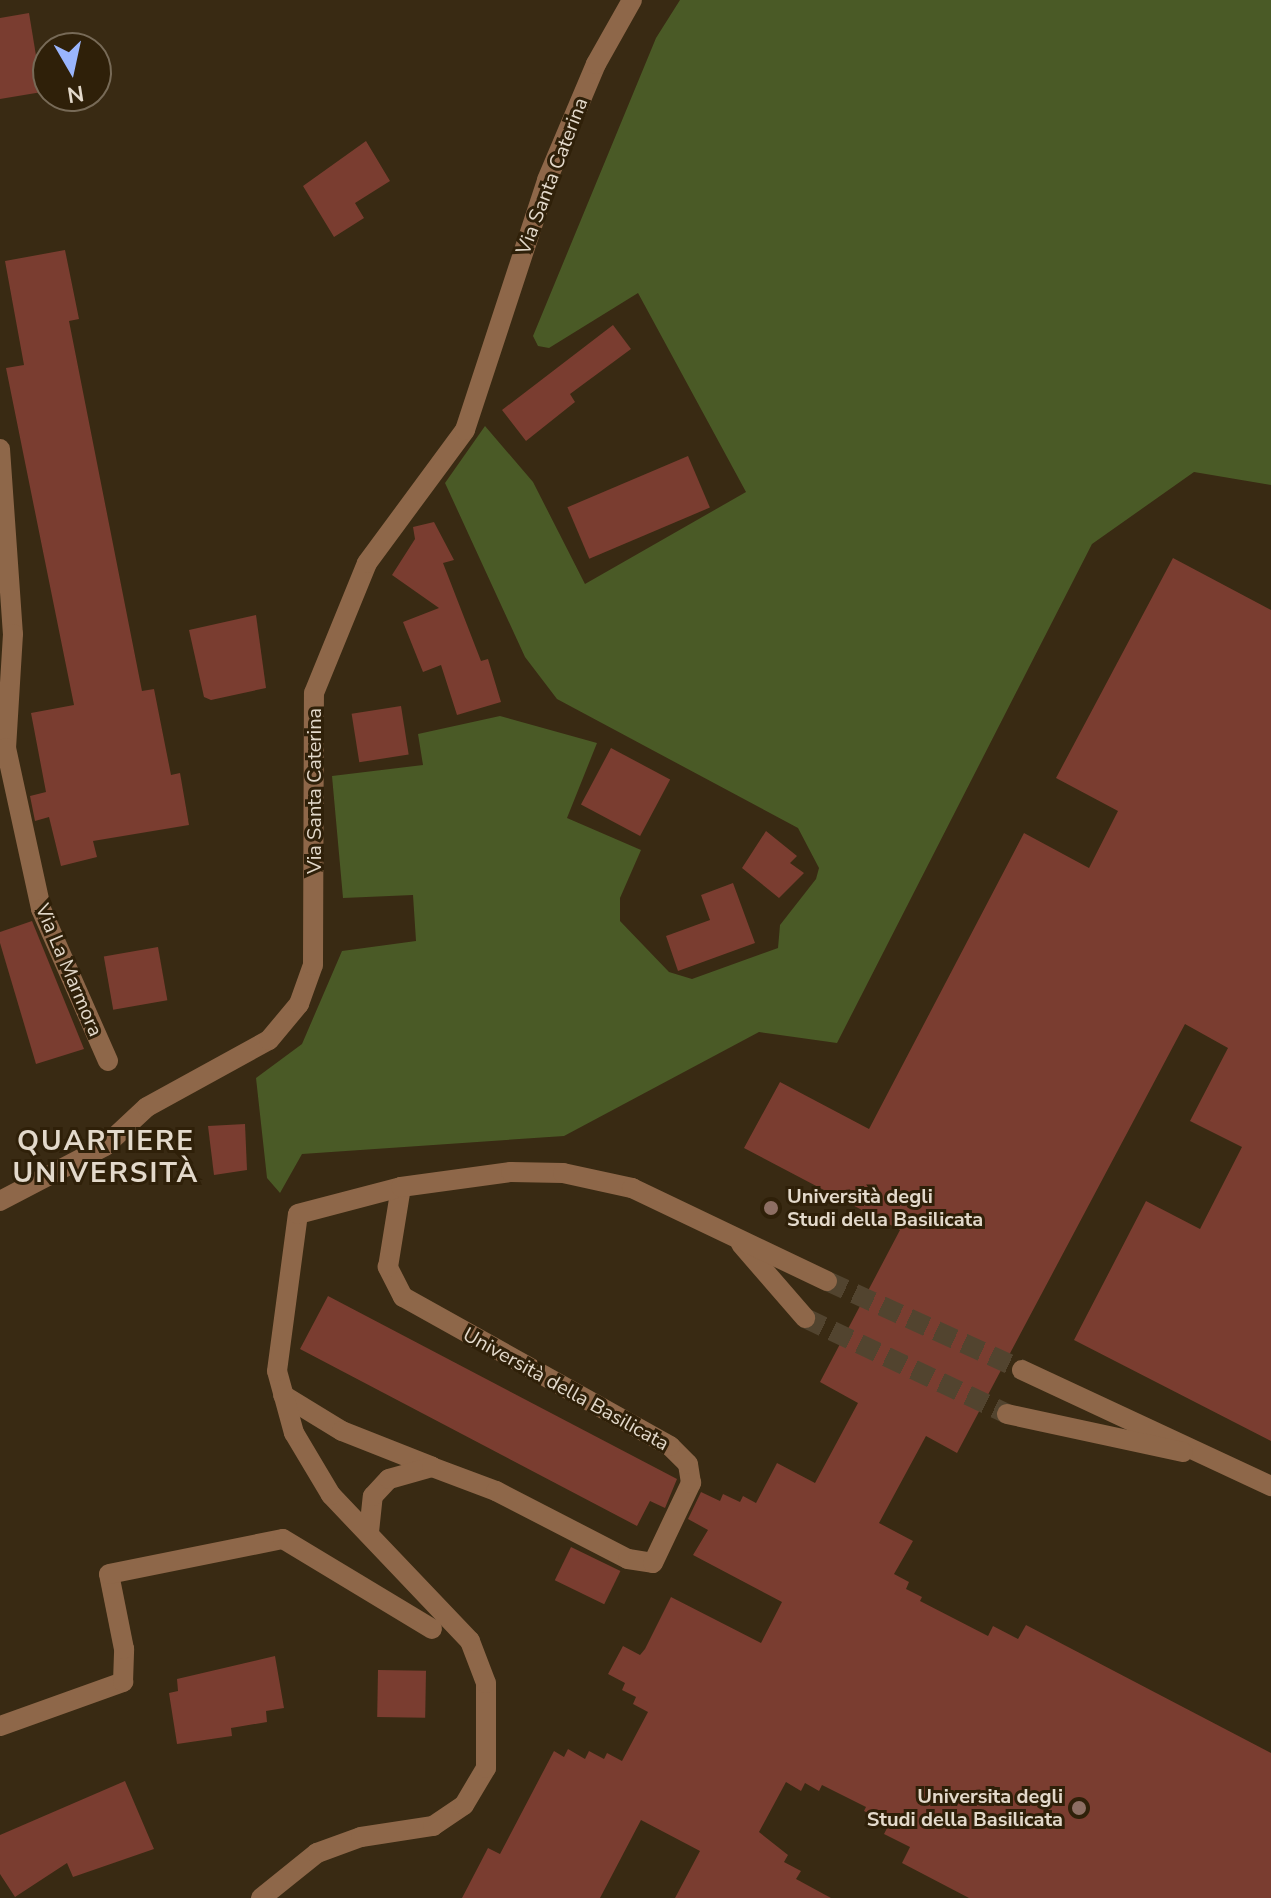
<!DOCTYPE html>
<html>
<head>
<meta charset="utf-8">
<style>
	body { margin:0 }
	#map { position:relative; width:1271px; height:1898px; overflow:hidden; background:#392a13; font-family:"Nunito Sans",sans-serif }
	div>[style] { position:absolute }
	.green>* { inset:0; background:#4a5a26 }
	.building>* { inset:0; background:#7a3d30; transform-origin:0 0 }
	.minor-tunnel>* { height:20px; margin-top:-10px; transform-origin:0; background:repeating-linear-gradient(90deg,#52442f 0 20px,transparent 0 30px) }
	.minor>* { height:20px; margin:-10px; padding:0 10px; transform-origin:10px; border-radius:10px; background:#8e6749 }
	.dots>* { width:22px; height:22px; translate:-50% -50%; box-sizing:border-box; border:4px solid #2f2009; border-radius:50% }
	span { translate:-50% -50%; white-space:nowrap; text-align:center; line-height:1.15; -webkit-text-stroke:6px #2f2009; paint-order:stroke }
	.street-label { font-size:20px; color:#e3d9cb }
	.poi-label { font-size:20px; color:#e3d9cb; font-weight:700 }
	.left { translate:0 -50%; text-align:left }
	.right { translate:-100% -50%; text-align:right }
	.district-label { font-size:28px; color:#e3d9cb; font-weight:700; letter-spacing:2px }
	.north { position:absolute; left:32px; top:32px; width:80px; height:80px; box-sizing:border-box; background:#2f2009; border:2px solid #776a57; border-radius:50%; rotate:171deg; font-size:22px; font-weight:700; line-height:32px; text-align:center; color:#e3d9cb }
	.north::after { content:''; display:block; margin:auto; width:28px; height:36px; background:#9ab5fd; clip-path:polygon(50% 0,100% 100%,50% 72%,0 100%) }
</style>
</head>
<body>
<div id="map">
	<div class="green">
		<div style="clip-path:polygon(680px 0,1271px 0,1271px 485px,1194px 472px,1092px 544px,837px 1043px,759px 1032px,564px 1136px,302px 1154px,280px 1193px,267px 1178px,256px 1078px,302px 1044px,342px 951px,416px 941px,413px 895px,343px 898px,332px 776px,423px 765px,418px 734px,500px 716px,597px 743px,567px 818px,641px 850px,620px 898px,620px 921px,669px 972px,692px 979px,778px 948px,780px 925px,816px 879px,819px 868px,798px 828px,557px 699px,525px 657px,445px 483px,485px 426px,533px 482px,585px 584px,746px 492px,638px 293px,549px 348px,538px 346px,533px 336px,656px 38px)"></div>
	</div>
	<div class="building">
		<div style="clip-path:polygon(29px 13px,42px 92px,0 99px,0 18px)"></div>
		<div style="clip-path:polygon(366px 141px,390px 181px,355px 203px,364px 218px,334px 237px,303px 186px)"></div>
		<div style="clip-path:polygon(65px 250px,79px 319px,69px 321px,142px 691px,154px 689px,171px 775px,180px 773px,189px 825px,93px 841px,97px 857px,61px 866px,49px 817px,35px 821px,30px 796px,46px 792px,31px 713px,74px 705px,6px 368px,24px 365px,5px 261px)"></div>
		<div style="clip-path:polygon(613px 325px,631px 349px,570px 394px,575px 402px,526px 441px,502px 410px)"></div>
		<div style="left:688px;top:456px;width:56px;height:131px;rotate:67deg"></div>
		<div style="clip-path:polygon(434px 522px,454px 560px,443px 563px,481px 661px,488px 659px,501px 702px,457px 715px,441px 665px,423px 672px,403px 622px,439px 608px,392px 575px,415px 539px,413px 527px)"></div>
		<div style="clip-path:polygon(1173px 558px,1271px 610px,1271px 1441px,1074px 1340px,1146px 1201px,1200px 1229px,1242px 1147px,1190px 1121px,1228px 1048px,1185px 1024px,957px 1453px,926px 1436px,879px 1523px,913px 1541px,894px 1574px,909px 1582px,906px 1589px,922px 1597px,920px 1601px,988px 1636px,993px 1626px,1018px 1639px,1026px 1625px,1271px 1753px,1271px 1898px,969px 1898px,902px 1863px,910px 1847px,884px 1834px,889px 1824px,864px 1811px,866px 1807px,822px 1785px,819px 1791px,805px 1783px,801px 1791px,786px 1782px,759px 1832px,788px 1855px,784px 1862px,801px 1871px,796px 1879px,831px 1898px,675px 1898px,700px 1851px,641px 1820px,600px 1898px,462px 1898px,488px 1848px,500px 1854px,554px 1751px,564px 1757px,568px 1749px,585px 1759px,589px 1751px,604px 1759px,607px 1753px,622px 1761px,648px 1712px,633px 1704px,636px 1697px,622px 1690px,625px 1683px,608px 1674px,623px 1646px,640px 1655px,645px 1649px,671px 1597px,761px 1643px,782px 1602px,693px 1555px,708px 1530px,688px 1519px,701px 1492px,720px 1501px,723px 1494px,740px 1502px,743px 1496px,756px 1503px,777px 1463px,815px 1483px,858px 1403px,820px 1382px,900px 1230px,744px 1148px,780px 1082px,869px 1129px,1024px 833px,1089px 868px,1118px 811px,1056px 778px)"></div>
		<div style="clip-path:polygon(256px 615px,266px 688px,211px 700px,204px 697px,189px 630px)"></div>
		<div style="left:401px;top:706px;width:49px;height:50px;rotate:81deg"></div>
		<div style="left:611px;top:748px;width:67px;height:64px;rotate:28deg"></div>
		<div style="clip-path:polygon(766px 831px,797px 856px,790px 863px,804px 873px,779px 898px,742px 868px)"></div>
		<div style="clip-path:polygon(733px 883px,755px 943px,678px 971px,666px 936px,710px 920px,701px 895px)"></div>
		<div style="clip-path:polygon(32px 921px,84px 1049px,36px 1064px,0 943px,0 932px)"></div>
		<div style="left:158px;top:947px;width:54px;height:55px;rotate:80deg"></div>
		<div style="clip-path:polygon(245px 1124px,247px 1170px,214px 1175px,208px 1126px)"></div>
		<div style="clip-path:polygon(328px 1296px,677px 1479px,665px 1508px,650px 1501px,637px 1526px,300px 1349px)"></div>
		<div style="left:571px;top:1547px;width:55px;height:37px;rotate:26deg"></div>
		<div style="clip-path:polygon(275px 1656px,284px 1708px,266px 1711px,267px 1722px,231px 1728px,232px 1736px,177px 1744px,169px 1693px,178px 1691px,177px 1679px)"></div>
		<div style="left:378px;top:1670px;width:48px;height:47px;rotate:1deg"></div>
		<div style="clip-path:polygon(125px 1781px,154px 1849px,73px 1877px,67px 1863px,15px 1897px,0 1874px,0 1835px)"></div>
	</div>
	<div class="minor-tunnel">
		<div style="left:827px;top:1281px;width:214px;rotate:24.5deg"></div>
		<div style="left:805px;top:1318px;width:224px;rotate:25.4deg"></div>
	</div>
	<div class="minor">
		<div style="left:0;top:449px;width:185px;rotate:86deg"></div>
		<div style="left:13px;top:634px;width:114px;rotate:93.5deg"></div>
		<div style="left:6px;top:748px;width:165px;rotate:77.7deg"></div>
		<div style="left:41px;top:909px;width:166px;rotate:66.2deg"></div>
		<div style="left:0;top:1201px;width:119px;rotate:-27.6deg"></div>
		<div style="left:105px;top:1146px;width:57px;rotate:-42.9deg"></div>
		<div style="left:147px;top:1107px;width:139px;rotate:-28.8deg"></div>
		<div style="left:269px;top:1040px;width:47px;rotate:-50.2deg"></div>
		<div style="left:299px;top:1004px;width:41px;rotate:-70.3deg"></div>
		<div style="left:313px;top:965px;width:272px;rotate:-89.8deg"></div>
		<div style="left:314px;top:693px;width:140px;rotate:-67.8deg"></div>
		<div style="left:367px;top:563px;width:165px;rotate:-53.6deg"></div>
		<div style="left:465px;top:430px;width:263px;rotate:-71.8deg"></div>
		<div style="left:547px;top:180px;width:126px;rotate:-67.1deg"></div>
		<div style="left:596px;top:64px;width:73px;rotate:-60.6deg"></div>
		<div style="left:741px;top:1244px;width:98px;rotate:49.1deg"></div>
		<div style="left:1022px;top:1370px;width:275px;rotate:25deg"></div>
		<div style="left:283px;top:1395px;width:69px;rotate:31.4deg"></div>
		<div style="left:342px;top:1431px;width:96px;rotate:21.5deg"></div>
		<div style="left:1007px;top:1414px;width:180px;rotate:12.2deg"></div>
		<div style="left:369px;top:1532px;width:36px;rotate:-84deg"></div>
		<div style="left:373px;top:1496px;width:23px;rotate:-47deg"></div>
		<div style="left:389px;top:1479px;width:45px;rotate:-15.6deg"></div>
		<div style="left:432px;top:1467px;width:68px;rotate:20.6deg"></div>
		<div style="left:496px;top:1491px;width:148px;rotate:27.3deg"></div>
		<div style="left:628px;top:1559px;width:25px;rotate:9deg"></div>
		<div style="left:653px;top:1563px;width:89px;rotate:-64.6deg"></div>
		<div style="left:691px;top:1483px;width:19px;rotate:-99deg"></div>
		<div style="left:688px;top:1464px;width:25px;rotate:-135deg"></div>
		<div style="left:670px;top:1446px;width:306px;rotate:-150.8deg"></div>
		<div style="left:403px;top:1297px;width:34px;rotate:-117deg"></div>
		<div style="left:388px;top:1267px;width:81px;rotate:-80.8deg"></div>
		<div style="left:0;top:1726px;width:131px;rotate:-19.7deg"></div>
		<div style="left:123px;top:1682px;width:33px;rotate:-88deg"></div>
		<div style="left:124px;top:1649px;width:76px;rotate:-101.3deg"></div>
		<div style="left:109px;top:1574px;width:177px;rotate:-11.4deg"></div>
		<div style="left:283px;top:1539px;width:174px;rotate:31.1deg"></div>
		<div style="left:261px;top:1898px;width:72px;rotate:-38.8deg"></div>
		<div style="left:317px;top:1853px;width:47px;rotate:-20deg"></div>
		<div style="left:361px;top:1837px;width:73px;rotate:-8.7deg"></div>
		<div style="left:433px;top:1826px;width:37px;rotate:-34deg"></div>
		<div style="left:464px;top:1805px;width:43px;rotate:-59.3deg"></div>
		<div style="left:486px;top:1768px;width:85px;rotate:-90deg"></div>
		<div style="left:486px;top:1683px;width:45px;rotate:-110.9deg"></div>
		<div style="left:470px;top:1641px;width:202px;rotate:-133.6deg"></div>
		<div style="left:331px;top:1495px;width:72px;rotate:-120.8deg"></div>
		<div style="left:294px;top:1433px;width:64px;rotate:-105.3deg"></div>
		<div style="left:277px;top:1371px;width:158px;rotate:-82.4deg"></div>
		<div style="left:298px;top:1214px;width:106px;rotate:-14.7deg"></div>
		<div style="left:401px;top:1187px;width:111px;rotate:-7.8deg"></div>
		<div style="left:511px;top:1172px;width:52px;rotate:1.1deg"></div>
		<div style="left:563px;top:1173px;width:71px;rotate:12.3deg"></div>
		<div style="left:632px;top:1188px;width:216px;rotate:25.5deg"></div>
	</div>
	<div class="dots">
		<div style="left:771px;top:1208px;background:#8d6e63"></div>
		<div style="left:1079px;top:1808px;background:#8d6e63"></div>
	</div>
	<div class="street-label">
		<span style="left:552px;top:176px;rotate:-69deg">Via Santa Caterina</span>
		<span style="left:314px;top:791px;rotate:-90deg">Via Santa Caterina</span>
		<span style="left:69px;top:970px;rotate:67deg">Via La Marmora</span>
		<span style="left:566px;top:1389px;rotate:29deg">Università della Basilicata</span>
	</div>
	<div class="poi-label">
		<span class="left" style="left:787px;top:1208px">Università degli<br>Studi della Basilicata</span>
		<span class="right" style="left:1063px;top:1808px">Universita degli<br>Studi della Basilicata</span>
	</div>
	<div class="district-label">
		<span style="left:106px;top:1157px">QUARTIERE<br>UNIVERSITÀ</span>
	</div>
	<div class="north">N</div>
</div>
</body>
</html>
